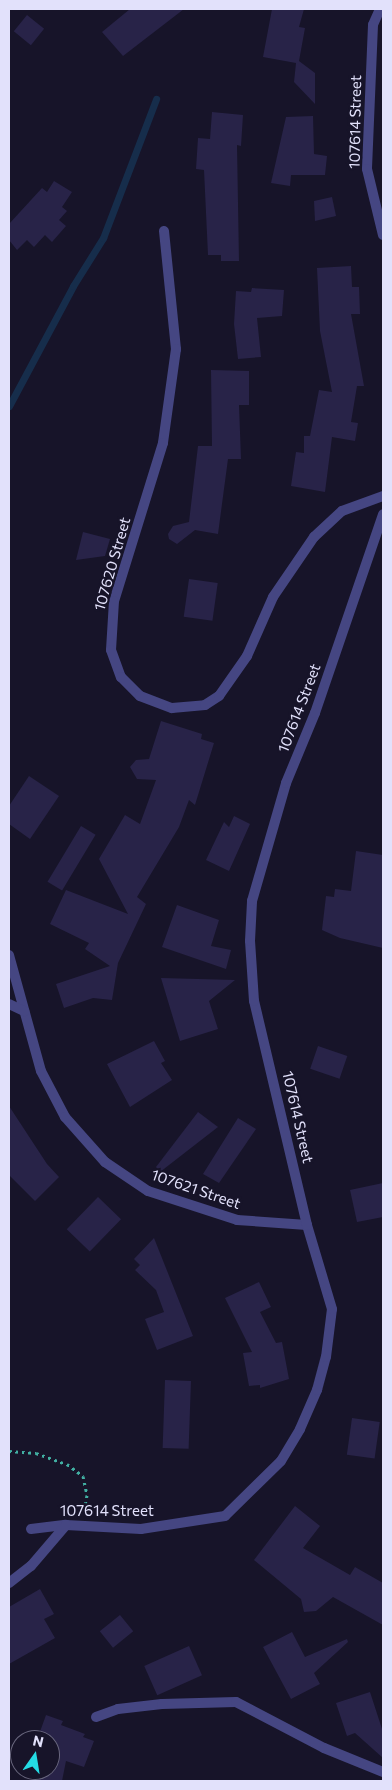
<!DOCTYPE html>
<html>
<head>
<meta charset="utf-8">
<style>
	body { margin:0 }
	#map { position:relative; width:392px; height:1790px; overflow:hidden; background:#171429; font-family:Commissioner,sans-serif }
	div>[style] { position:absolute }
	.stream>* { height:7px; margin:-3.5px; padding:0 3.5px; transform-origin:3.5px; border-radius:3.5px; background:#162d4b }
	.building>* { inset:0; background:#282348; transform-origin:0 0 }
	.path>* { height:3px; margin-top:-1.5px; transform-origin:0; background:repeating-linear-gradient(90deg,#41afa2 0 2.5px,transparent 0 6.5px) }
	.minor>* { height:10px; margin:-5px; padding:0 5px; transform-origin:5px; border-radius:5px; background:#454682 }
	span { translate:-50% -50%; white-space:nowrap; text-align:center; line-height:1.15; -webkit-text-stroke:4.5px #171429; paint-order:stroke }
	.street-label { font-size:15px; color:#e2e1fb }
	.frame { position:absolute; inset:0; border:10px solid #e2e1fb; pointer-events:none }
	.north { position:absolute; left:10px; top:1730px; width:50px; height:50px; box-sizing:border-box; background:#171429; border:1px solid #68667d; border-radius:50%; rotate:13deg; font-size:14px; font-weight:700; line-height:20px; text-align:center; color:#e2e1fb }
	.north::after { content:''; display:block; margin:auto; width:18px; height:22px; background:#24dbe4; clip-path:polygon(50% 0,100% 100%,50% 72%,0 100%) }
</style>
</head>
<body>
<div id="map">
	<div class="stream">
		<div style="left:9px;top:406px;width:136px;rotate:-61.9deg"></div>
		<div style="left:73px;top:286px;width:57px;rotate:-58deg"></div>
		<div style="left:103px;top:238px;width:149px;rotate:-69.1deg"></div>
	</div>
	<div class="building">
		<div style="clip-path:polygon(130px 9px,184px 9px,123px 56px,102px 32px)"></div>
		<div style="clip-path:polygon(272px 9px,304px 9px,299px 27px,305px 28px,299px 61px,315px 73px,315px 104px,294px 82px,296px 63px,263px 57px)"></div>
		<div style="left:27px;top:15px;width:22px;height:21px;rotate:39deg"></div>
		<div style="clip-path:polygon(212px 112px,243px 115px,241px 146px,237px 145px,239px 261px,221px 261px,221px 255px,208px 255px,204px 170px,196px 169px,198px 138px,210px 139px)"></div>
		<div style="clip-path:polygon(313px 116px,314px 154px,327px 156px,325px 175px,291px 175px,290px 186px,271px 183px,286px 117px)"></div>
		<div style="clip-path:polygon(54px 181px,72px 192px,62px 207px,67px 211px,59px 220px,66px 226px,52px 242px,45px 235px,34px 247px,27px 240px,17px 250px,9px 240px,9px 224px,42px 188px,47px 192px)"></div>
		<div style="clip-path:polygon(332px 197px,336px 216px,315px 221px,314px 201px)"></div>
		<div style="clip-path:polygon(351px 266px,352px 287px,359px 287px,360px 314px,351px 314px,364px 386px,357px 386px,351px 422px,358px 423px,355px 441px,332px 437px,325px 492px,291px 486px,296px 452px,304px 453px,304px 436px,310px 436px,319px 390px,332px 392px,320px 331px,317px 268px)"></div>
		<div style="clip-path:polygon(252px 288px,284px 290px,282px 316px,257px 318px,261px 357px,238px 359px,234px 324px,236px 291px,251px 292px)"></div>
		<div style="clip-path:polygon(211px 370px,249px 371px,249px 405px,239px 405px,241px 459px,228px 459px,218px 534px,195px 530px,177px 544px,169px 539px,168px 534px,173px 526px,189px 522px,198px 446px,212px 446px)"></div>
		<div style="clip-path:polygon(83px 532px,110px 539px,105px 556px,76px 560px)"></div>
		<div style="left:189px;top:579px;width:29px;height:38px;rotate:8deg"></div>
		<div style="clip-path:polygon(161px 721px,202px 734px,201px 739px,214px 743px,195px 805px,189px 800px,179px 827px,137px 897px,146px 904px,118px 963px,112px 1000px,93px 998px,64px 1008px,56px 984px,110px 966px,85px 949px,89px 943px,50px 924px,66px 890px,128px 914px,99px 859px,125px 815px,140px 824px,156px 780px,137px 779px,130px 767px,136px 760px,149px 759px)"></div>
		<div style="clip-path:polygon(29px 776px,59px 796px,30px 839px,9px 824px,9px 806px)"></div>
		<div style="clip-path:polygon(234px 816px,250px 824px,229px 871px,206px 860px,224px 822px,229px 827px)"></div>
		<div style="left:81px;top:826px;width:17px;height:65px;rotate:31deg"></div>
		<div style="clip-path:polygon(356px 851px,383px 855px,383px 948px,340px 938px,322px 930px,326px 896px,334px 897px,335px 889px,351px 891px)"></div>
		<div style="clip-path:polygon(177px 905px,219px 920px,211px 946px,231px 950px,226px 969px,162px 947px)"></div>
		<div style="clip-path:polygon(161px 978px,235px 980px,209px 1001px,218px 1029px,180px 1041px)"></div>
		<div style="clip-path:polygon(154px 1041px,165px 1061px,161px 1063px,172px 1080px,130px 1107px,107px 1064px)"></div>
		<div style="left:318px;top:1046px;width:31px;height:24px;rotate:19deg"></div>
		<div style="clip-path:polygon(9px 1106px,47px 1164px,59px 1177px,35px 1201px,9px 1175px)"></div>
		<div style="clip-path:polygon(198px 1112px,218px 1127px,160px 1172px,156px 1167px)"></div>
		<div style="clip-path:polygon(238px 1118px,256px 1129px,219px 1183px,203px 1174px)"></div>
		<div style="clip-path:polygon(383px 1183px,383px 1217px,357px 1222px,350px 1190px)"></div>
		<div style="left:98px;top:1197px;width:32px;height:45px;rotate:44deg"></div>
		<div style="clip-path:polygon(154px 1238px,193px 1336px,157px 1350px,145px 1319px,164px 1312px,156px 1290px,135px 1270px,140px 1265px,134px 1259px)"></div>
		<div style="clip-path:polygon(259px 1282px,271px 1307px,260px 1312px,276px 1343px,282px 1342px,289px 1379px,260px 1388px,260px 1385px,249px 1386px,243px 1353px,252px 1352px,225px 1298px)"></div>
		<div style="left:165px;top:1380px;width:26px;height:68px;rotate:2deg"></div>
		<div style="left:352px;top:1418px;width:28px;height:37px;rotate:8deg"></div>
		<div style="clip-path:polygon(295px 1506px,320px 1526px,303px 1548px,350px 1575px,355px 1567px,383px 1583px,383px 1625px,333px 1597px,316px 1611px,304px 1612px,301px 1599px,254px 1560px)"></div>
		<div style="clip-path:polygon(40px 1589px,54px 1614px,44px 1619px,55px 1638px,9px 1664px,9px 1607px)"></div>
		<div style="left:120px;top:1615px;width:21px;height:26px;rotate:51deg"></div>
		<div style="clip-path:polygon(292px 1632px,305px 1657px,347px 1639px,348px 1642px,314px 1673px,320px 1684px,291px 1699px,263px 1647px)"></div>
		<div style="left:189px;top:1646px;width:32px;height:49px;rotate:66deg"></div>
		<div style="clip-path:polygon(370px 1692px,383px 1732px,383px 1758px,355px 1733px,347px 1736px,336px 1703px)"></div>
		<div style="clip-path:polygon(46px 1715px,63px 1721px,61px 1725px,85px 1734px,83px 1737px,94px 1741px,84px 1767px,66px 1761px,62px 1781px,36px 1781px,38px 1771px,32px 1770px,50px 1770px,50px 1740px,37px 1740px)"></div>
	</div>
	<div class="path">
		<div style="left:9px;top:1451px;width:27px;rotate:4deg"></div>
		<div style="left:36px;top:1453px;width:33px;rotate:20deg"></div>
		<div style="left:67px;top:1464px;width:20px;rotate:37deg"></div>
		<div style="left:83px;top:1476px;width:19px;rotate:78deg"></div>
		<div style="left:87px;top:1495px;width:15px;rotate:101deg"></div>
	</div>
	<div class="minor">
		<div style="left:380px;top:9px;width:17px;rotate:114deg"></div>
		<div style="left:373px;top:25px;width:144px;rotate:92.4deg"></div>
		<div style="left:367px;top:169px;width:68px;rotate:76.4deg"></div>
		<div style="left:164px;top:231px;width:119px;rotate:84.2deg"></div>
		<div style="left:176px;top:349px;width:95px;rotate:97.9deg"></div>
		<div style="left:163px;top:443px;width:165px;rotate:107.2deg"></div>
		<div style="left:114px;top:601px;width:49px;rotate:93.5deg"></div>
		<div style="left:111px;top:650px;width:29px;rotate:70deg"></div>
		<div style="left:121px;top:677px;width:27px;rotate:45deg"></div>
		<div style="left:140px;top:696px;width:34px;rotate:21deg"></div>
		<div style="left:172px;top:708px;width:33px;rotate:-5deg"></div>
		<div style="left:205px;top:705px;width:17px;rotate:-33deg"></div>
		<div style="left:219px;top:696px;width:49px;rotate:-55deg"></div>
		<div style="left:247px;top:656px;width:64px;rotate:-66.2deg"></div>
		<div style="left:273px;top:597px;width:73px;rotate:-55.7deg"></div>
		<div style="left:314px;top:537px;width:38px;rotate:-43deg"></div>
		<div style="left:342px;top:511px;width:44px;rotate:-20.1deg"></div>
		<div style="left:9px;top:955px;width:120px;rotate:74.6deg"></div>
		<div style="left:41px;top:1071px;width:52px;rotate:62.4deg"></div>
		<div style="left:65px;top:1117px;width:60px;rotate:48.4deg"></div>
		<div style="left:105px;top:1162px;width:52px;rotate:34deg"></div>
		<div style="left:148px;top:1191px;width:94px;rotate:18deg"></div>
		<div style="left:237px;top:1220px;width:70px;rotate:4.1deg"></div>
		<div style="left:9px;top:1004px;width:17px;rotate:25deg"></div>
		<div style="left:31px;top:1529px;width:35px;rotate:-7deg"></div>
		<div style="left:66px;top:1525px;width:75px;rotate:3.1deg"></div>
		<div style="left:141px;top:1529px;width:85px;rotate:-8.8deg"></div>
		<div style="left:225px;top:1516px;width:78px;rotate:-44.5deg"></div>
		<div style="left:281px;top:1461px;width:37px;rotate:-59deg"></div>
		<div style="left:300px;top:1429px;width:43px;rotate:-66.4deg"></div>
		<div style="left:317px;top:1390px;width:34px;rotate:-75deg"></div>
		<div style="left:326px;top:1357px;width:48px;rotate:-82.9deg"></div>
		<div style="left:332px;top:1309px;width:88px;rotate:-106.6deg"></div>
		<div style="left:307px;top:1225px;width:230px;rotate:-103.3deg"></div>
		<div style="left:254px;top:1001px;width:60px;rotate:-93.8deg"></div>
		<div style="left:250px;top:941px;width:40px;rotate:-87.1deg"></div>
		<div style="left:252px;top:901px;width:123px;rotate:-73.9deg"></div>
		<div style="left:286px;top:783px;width:76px;rotate:-67.5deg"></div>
		<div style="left:315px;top:713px;width:210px;rotate:-71.1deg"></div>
		<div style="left:9px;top:1583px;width:28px;rotate:-38deg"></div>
		<div style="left:31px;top:1566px;width:54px;rotate:-49.5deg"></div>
		<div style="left:96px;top:1717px;width:23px;rotate:-20deg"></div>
		<div style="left:118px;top:1709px;width:44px;rotate:-6.5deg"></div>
		<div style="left:162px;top:1704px;width:74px;rotate:-1.5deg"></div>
		<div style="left:236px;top:1702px;width:99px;rotate:27.6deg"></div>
		<div style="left:324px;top:1748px;width:64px;rotate:22.1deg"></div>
	</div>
	<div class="street-label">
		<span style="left:355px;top:122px;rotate:-89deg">107614 Street</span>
		<span style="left:112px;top:564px;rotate:-74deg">107620 Street</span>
		<span style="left:299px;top:708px;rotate:-69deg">107614 Street</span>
		<span style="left:298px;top:1117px;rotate:77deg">107614 Street</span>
		<span style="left:196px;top:1189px;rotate:19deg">107621 Street</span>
		<span style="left:107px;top:1511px">107614 Street</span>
	</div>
	<div class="frame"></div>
	<div class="north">N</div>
</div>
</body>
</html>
